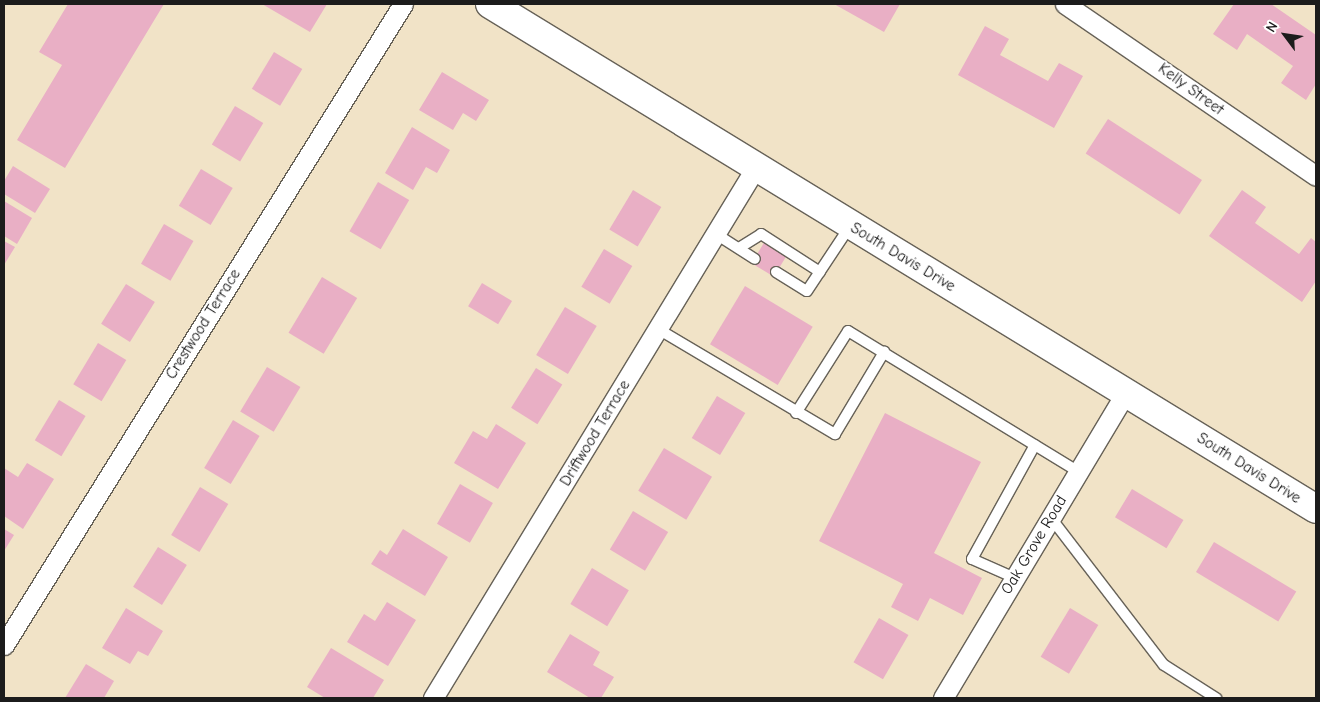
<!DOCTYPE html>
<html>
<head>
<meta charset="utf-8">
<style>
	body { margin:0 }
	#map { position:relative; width:1320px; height:702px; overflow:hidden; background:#f1e3c7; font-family:"Comic Neue",sans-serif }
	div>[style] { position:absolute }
	.building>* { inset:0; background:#e9afc5; transform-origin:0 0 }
	.roads { filter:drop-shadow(1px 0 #676258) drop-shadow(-1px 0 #676258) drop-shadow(0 1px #676258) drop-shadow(0 -1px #676258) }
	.lane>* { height:10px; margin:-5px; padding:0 5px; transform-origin:5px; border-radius:5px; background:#fff }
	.street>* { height:19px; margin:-9.5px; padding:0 9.5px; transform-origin:9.5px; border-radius:9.5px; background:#fff }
	.secondary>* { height:28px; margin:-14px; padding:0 14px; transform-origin:14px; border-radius:14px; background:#fff }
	span { translate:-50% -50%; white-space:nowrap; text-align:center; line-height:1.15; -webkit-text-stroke:4px #fff; paint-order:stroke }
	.street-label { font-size:16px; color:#1c1c1c }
	.frame { position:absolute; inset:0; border:5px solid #1c1c1c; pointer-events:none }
	.north { position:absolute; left:1260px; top:10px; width:50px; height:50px; -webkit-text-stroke:4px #fff; paint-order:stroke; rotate:301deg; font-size:14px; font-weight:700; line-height:20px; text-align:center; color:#1c1c1c }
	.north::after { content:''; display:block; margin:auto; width:18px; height:22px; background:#1c1c1c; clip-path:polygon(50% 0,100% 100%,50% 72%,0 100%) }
</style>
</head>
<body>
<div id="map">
	<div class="building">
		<div style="clip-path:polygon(68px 4px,164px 4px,65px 168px,17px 140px,62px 65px,39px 52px)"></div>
		<div style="clip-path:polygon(262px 4px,327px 4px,310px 32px)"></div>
		<div style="clip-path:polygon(834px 4px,900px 4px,884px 32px)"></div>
		<div style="clip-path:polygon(1234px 4px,1271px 4px,1316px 35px,1316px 84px,1306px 100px,1281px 83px,1293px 66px,1247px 34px,1237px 50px,1213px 34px)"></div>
		<div style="clip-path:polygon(985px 26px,1009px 39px,1000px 55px,1048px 81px,1059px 63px,1083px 76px,1054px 128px,958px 75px)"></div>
		<div style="left:274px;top:52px;width:33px;height:43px;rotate:31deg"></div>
		<div style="clip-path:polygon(442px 72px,489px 100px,476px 121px,463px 113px,453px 130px,419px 110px)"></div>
		<div style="left:235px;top:106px;width:33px;height:45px;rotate:31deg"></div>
		<div style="left:1108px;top:119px;width:112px;height:41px;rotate:33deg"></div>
		<div style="clip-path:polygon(412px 127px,450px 150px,437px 173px,426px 167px,413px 190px,385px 173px)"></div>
		<div style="clip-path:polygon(13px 166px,50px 189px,35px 213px,4px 194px,4px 181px)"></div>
		<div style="left:201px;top:169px;width:37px;height:43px;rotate:31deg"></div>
		<div style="left:378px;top:182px;width:36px;height:57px;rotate:30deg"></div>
		<div style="left:633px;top:190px;width:33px;height:46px;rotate:31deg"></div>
		<div style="clip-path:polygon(1242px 190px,1266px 207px,1255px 223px,1299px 254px,1311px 238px,1316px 242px,1316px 281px,1302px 302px,1209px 236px)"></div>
		<div style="clip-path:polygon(4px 201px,32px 218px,17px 244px,4px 236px)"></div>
		<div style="left:164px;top:224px;width:34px;height:46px;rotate:30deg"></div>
		<div style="clip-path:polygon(4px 241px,15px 247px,4px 265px)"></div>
		<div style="left:765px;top:241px;width:26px;height:26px;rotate:31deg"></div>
		<div style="left:604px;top:249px;width:33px;height:44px;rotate:31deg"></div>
		<div style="left:322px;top:277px;width:41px;height:65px;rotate:31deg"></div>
		<div style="left:482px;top:283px;width:35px;height:27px;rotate:31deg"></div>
		<div style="left:126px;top:284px;width:34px;height:47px;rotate:32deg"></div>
		<div style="left:745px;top:286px;width:79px;height:68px;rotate:31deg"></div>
		<div style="left:565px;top:307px;width:37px;height:56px;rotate:31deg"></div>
		<div style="left:98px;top:343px;width:33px;height:48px;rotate:31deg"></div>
		<div style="left:267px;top:367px;width:39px;height:52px;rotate:31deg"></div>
		<div style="left:536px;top:368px;width:31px;height:47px;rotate:32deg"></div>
		<div style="left:717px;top:396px;width:33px;height:49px;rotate:31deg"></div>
		<div style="left:59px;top:400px;width:31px;height:47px;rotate:31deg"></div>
		<div style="clip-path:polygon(885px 413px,981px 462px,934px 553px,982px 578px,963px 615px,930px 598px,918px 621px,891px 607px,903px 584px,819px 541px)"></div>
		<div style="left:233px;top:420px;width:31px;height:56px;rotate:31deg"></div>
		<div style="clip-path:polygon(496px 424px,526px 443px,498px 489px,454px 463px,473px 431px,487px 439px)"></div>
		<div style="left:664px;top:448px;width:56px;height:50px;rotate:31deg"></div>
		<div style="clip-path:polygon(27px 463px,54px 479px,23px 529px,4px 516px,4px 468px,18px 477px)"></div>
		<div style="left:460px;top:484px;width:38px;height:46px;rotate:30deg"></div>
		<div style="left:200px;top:487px;width:33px;height:56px;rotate:31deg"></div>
		<div style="left:1132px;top:489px;width:60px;height:33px;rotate:31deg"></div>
		<div style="left:633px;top:511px;width:41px;height:45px;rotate:31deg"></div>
		<div style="clip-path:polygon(4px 529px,14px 535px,4px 551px)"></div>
		<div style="clip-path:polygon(403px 529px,448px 557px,425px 596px,371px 564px,380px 550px,387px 555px)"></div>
		<div style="left:1214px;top:542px;width:96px;height:35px;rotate:31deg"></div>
		<div style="left:158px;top:547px;width:34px;height:47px;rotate:32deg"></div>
		<div style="left:592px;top:568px;width:43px;height:42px;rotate:31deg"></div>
		<div style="clip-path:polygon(387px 602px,416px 620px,388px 666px,347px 642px,364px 614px,375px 621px)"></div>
		<div style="clip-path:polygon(126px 608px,163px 631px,148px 656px,138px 651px,130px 664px,102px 648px)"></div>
		<div style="left:1070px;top:608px;width:33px;height:57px;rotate:31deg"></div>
		<div style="left:879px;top:618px;width:34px;height:51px;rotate:30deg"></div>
		<div style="clip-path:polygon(570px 634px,600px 652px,593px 665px,614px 677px,601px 698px,590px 698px,547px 672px)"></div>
		<div style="clip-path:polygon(331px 648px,384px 680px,373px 698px,325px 698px,307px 687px)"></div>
		<div style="clip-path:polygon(86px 664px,114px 681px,104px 698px,65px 698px)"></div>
	</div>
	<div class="roads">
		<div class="lane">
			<div style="left:716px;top:234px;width:46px;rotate:32.7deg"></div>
			<div style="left:739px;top:248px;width:26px;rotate:-32deg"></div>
			<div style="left:761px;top:234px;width:70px;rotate:32.8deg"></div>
			<div style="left:776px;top:272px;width:36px;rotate:32deg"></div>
			<div style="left:807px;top:291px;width:78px;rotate:-56.5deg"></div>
			<div style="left:658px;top:329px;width:206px;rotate:30.7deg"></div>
			<div style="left:835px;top:434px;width:96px;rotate:-59.1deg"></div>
			<div style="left:796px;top:413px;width:97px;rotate:-57.6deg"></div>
			<div style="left:848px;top:331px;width:271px;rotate:31.4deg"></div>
			<div style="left:1051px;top:518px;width:185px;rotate:52.5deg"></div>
			<div style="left:1164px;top:665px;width:62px;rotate:32.4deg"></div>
			<div style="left:1015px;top:578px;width:47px;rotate:-156.2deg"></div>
			<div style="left:972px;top:559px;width:130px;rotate:-61.1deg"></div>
		</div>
		<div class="street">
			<div style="left:1065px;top:4px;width:304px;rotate:34.4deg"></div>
			<div style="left:4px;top:645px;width:755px;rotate:-58.1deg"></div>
			<div style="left:433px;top:698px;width:622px;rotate:-58.69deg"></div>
			<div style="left:943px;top:698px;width:357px;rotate:-59.1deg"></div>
		</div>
		<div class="secondary">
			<div style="left:490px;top:4px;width:968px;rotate:31.44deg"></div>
		</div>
	</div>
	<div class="street-label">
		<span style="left:1191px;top:89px;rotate:36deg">Kelly Street</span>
		<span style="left:903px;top:257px;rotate:31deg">South Davis Drive</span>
		<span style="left:203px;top:324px;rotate:-58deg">Crestwood Terrace</span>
		<span style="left:595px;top:433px;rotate:-59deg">Driftwood Terrace</span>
		<span style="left:1249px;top:468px;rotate:32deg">South Davis Drive</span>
		<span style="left:1034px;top:545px;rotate:-59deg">Oak Grove Road</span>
	</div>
	<div class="frame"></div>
	<div class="north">N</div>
</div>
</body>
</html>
